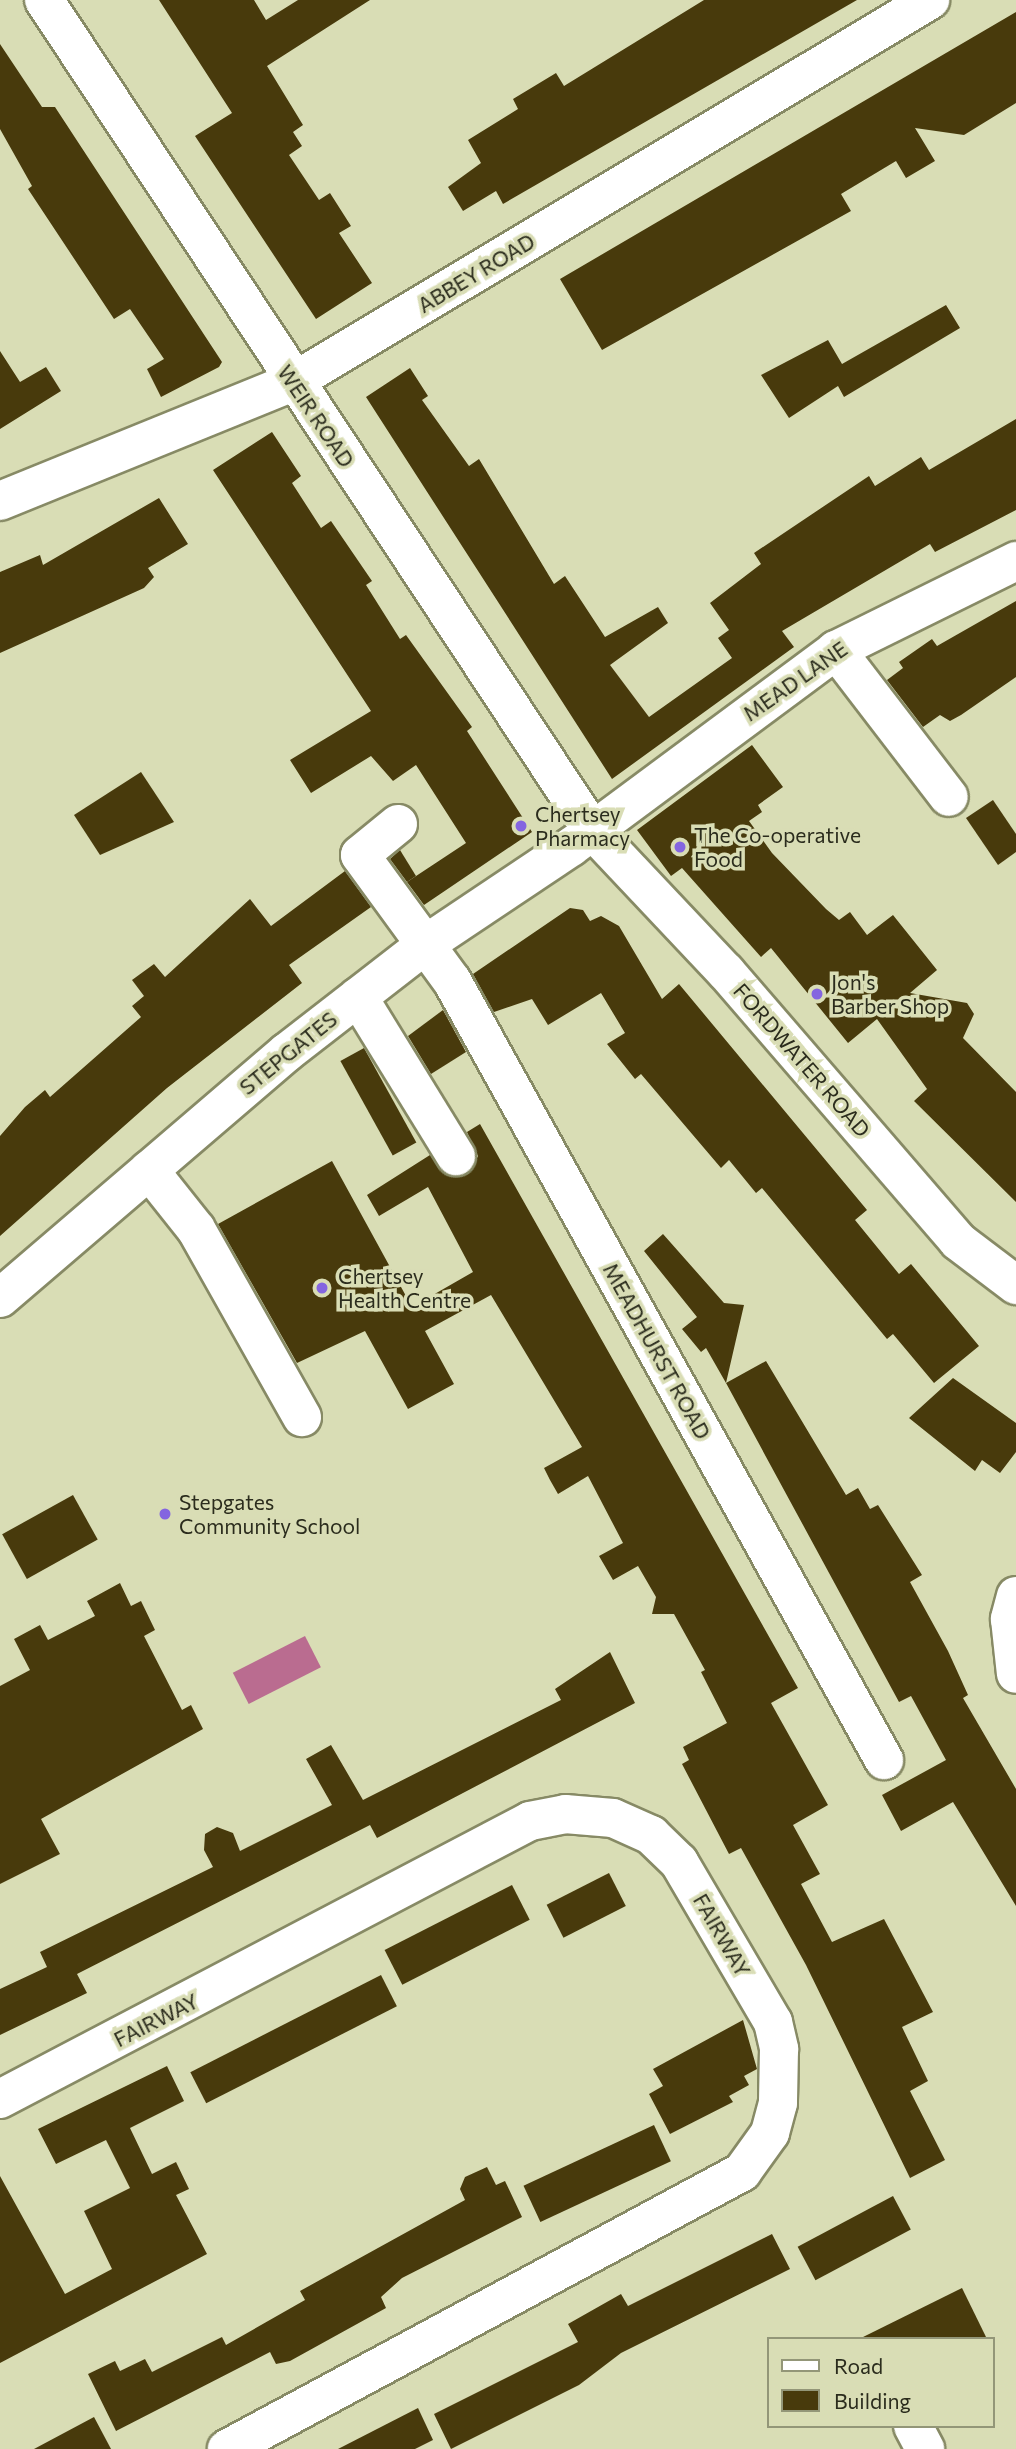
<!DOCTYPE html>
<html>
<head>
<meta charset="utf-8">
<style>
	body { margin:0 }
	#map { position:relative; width:1016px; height:2449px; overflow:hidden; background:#d9ddb5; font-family:Commissioner,sans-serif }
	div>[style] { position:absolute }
	.water>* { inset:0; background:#ba6c90; transform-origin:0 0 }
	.building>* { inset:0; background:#483a0c; transform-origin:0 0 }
	.roads { filter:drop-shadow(2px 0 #878a65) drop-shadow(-2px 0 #878a65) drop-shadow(0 2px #878a65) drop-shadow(0 -2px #878a65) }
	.minor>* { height:38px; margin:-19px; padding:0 19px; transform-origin:19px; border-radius:19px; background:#fff }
	.major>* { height:38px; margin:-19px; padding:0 19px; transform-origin:19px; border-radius:19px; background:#fff }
	.dots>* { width:19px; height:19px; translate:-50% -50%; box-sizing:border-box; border:4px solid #d9ddb5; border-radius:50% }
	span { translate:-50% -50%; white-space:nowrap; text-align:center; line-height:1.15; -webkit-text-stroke:7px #d9ddb5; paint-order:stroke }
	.street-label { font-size:21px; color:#2b2c1d }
	.poi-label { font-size:21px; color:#2b2c1d }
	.left { translate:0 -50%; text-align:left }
	.legend { position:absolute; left:767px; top:2337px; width:228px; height:91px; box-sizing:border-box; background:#d9ddb5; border:2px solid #939678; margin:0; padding:9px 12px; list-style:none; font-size:21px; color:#2b2c1d }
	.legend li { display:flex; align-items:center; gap:14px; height:35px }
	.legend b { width:35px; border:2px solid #939678 }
</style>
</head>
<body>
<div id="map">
	<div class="water">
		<div style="left:305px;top:1636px;width:35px;height:81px;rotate:63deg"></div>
	</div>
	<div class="building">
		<div style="clip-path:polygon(159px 0,254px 0,266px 20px,298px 0,370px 0,267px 66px,303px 125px,293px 132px,302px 146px,289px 155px,319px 200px,330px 193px,351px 226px,339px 233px,372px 283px,316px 319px,195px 136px,232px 113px)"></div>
		<div style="clip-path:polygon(704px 0,857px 0,503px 204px,496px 191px,463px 211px,448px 187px,481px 163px,468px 140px,518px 109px,513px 99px,556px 73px,564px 86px)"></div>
		<div style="clip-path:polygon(1016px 12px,1016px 103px,964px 135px,915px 128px,935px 161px,906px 178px,896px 161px,841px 194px,851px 211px,602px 350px,560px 279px)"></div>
		<div style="clip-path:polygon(0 44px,42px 107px,55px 107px,222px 362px,219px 367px,161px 397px,147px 369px,164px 359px,130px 309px,114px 319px,28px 189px,32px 186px,0 129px)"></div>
		<div style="clip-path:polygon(946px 305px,960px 328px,844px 397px,838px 386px,789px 418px,761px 375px,828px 340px,842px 364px)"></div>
		<div style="clip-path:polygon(0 351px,20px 382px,46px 367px,61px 391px,0 429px)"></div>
		<div style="clip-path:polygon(410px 368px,428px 396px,422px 400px,469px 466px,479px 459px,554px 584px,565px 576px,605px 637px,658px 607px,668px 623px,610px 665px,649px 717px,732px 658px,718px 638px,729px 630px,710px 603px,761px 564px,754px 553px,869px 476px,875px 486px,921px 457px,929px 470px,1016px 419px,1016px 510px,935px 552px,930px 544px,782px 631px,794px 647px,612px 779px,366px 397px)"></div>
		<div style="clip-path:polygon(272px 432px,301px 476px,292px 483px,321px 528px,331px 521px,372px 581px,366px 585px,400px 639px,406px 635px,472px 727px,467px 731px,532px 832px,424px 905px,407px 882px,466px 843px,416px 765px,393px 781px,371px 756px,311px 793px,290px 760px,371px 711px,213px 470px)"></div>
		<div style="clip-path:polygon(159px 498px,188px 544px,148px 568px,154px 577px,144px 588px,0 653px,0 572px,40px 555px,43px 565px)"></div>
		<div style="clip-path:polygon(1016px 601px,1016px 677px,961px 715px,950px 721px,940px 715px,923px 727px,887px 680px,903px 668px,899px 662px,932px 639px,937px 646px)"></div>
		<div style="clip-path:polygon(752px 745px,783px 787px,758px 805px,762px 812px,749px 821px,772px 853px,826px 909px,839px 920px,850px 912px,867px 935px,893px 915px,937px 970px,910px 993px,967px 1003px,974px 1014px,963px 1038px,1016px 1092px,1016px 1202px,914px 1101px,927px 1089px,877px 1019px,848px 1043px,771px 948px,761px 957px,682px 868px,671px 876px,637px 830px)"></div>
		<div style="clip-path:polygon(141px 772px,174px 822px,100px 855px,74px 815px)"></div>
		<div style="clip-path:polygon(993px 800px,1016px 834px,1016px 852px,998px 865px,966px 818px)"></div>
		<div style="clip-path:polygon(400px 850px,416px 876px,407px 882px,390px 859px)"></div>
		<div style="clip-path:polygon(345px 871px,371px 907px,289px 965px,302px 983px,167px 1088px,0 1236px,0 1136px,25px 1107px,45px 1090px,50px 1097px,141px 1017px,132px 1006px,144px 996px,132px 980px,154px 964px,165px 977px,250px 899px,271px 926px)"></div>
		<div style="clip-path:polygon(570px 908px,583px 910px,590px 921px,601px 916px,619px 926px,662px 999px,679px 984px,867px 1210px,855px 1220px,899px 1274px,911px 1264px,979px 1346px,934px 1383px,893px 1334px,887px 1339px,762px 1188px,756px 1193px,729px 1160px,721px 1168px,641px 1074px,635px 1079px,607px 1044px,625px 1033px,601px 993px,548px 1025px,532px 999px,494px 1012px,473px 974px)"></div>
		<div style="clip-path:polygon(443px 1010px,466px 1052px,431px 1074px,408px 1036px)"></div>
		<div style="left:364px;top:1048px;width:108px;height:27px;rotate:61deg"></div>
		<div style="clip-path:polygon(480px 1124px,798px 1688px,771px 1703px,828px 1805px,793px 1825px,820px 1874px,801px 1884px,832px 1942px,884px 1919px,933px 2012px,902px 2027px,928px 2081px,910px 2091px,945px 2160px,910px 2178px,806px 1965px,741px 1848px,729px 1854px,682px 1764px,689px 1760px,683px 1747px,727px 1723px,701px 1672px,705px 1670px,674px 1614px,652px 1614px,656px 1597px,638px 1566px,613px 1580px,599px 1556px,623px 1543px,588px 1476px,558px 1494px,550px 1480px,544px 1468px,582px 1447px,491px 1295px,425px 1331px,454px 1384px,408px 1409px,365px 1331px,297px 1363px,218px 1224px,332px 1161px,412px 1307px,473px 1272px,428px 1187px,379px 1216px,367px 1195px,430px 1155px,446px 1175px,468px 1174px,478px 1156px,467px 1132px)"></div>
		<div style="clip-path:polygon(663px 1234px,724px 1303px,744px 1305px,726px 1383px,706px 1348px,701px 1352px,682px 1329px,697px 1317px,644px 1251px)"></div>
		<div style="clip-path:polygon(766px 1361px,846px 1495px,858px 1488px,870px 1509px,878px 1505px,922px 1575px,910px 1582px,948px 1651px,968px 1695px,963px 1698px,1016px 1789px,1016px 1906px,953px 1802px,901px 1831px,882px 1795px,946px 1760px,911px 1696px,899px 1702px,726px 1383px)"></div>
		<div style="clip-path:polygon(953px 1378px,1016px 1423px,1016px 1452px,1000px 1473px,982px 1460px,975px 1471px,909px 1418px)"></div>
		<div style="left:73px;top:1495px;width:51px;height:81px;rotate:61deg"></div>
		<div style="clip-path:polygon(120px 1583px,131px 1606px,141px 1601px,155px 1630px,144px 1636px,182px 1710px,191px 1705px,203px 1729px,41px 1819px,60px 1854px,0 1884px,0 1686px,30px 1670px,14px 1639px,40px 1625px,48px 1640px,95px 1616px,87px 1601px)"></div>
		<div style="clip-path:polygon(610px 1652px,635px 1703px,377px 1838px,370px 1825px,77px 1974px,87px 1993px,0 2035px,0 1989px,47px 1967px,40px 1952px,213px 1867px,204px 1850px,205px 1834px,217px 1827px,233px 1833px,240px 1851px,332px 1805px,306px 1759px,331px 1745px,363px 1800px,561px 1700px,555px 1689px)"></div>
		<div style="left:609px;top:1873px;width:37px;height:70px;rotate:63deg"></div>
		<div style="left:512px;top:1885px;width:39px;height:143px;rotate:63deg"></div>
		<div style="left:381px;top:1975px;width:35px;height:214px;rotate:63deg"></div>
		<div style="clip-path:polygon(743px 2020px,757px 2069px,744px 2076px,749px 2085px,729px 2096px,733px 2102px,670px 2134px,649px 2094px,663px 2086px,653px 2069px)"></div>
		<div style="clip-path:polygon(167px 2066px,184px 2101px,130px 2128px,152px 2174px,176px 2162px,189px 2189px,176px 2195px,207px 2254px,0 2363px,0 2176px,65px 2294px,112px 2269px,84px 2211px,130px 2188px,106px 2140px,56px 2164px,38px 2129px)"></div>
		<div style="left:654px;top:2125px;width:40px;height:144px;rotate:65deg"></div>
		<div style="clip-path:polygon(487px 2167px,496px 2185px,505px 2181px,522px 2217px,402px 2278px,381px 2297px,386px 2308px,290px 2361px,276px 2364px,270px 2352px,116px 2431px,88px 2374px,115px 2361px,120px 2371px,145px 2359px,152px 2372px,222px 2337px,226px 2345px,305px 2300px,300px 2291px,465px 2200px,460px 2189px,465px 2177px)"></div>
		<div style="left:893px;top:2196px;width:38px;height:108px;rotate:62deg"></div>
		<div style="clip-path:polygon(772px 2234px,790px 2269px,621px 2353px,579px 2385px,451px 2449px,434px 2414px,578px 2342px,568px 2324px,621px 2294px,628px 2306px)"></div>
		<div style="clip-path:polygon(962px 2288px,987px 2339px,859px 2339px)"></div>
		<div style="clip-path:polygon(418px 2408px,433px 2440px,415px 2449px,338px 2449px)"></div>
		<div style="clip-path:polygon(94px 2417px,111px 2449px,34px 2449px)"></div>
	</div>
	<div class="roads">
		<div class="minor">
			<div style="left:0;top:501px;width:316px;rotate:-22.1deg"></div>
			<div style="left:293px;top:382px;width:743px;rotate:-30.95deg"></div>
			<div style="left:836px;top:650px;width:185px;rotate:52.5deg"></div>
			<div style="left:398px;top:824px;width:49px;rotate:140.8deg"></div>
			<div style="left:360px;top:855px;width:156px;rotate:53.9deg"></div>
			<div style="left:452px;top:981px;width:891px;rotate:60.99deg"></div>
			<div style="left:358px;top:997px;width:187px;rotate:58.4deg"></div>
			<div style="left:149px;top:1170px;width:75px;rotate:51.5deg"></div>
			<div style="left:196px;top:1229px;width:216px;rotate:60.6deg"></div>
			<div style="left:0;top:1298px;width:378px;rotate:-40.6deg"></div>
			<div style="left:287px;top:1052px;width:176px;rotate:-37.8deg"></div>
			<div style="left:426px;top:944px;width:174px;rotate:-33.8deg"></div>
			<div style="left:571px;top:847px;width:330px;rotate:-36.6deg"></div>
			<div style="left:836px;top:650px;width:201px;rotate:-26.3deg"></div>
			<div style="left:1016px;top:1596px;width:24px;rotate:105deg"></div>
			<div style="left:1010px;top:1619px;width:55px;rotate:83.8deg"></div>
			<div style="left:0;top:2099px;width:598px;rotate:-27.68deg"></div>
			<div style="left:530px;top:1821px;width:36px;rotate:-11deg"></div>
			<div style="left:565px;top:1814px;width:48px;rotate:4.8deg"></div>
			<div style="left:613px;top:1818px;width:42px;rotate:24.1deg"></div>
			<div style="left:651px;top:1835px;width:39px;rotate:44deg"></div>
			<div style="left:679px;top:1862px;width:186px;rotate:59.6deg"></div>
			<div style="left:773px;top:2022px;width:28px;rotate:77deg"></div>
			<div style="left:779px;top:2049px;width:54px;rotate:91.1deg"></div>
			<div style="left:778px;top:2103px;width:31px;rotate:105deg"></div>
			<div style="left:770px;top:2133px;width:48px;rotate:125.7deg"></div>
			<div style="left:742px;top:2172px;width:585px;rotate:151.73deg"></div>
			<div style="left:913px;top:2426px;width:26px;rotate:62deg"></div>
		</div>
		<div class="major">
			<div style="left:44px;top:0;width:995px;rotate:56.57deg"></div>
			<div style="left:592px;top:830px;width:195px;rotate:46.7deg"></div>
			<div style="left:726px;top:972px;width:355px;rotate:49.2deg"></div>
			<div style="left:958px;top:1241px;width:73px;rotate:37.2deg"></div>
		</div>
	</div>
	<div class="dots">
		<div style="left:521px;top:826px;background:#8465e0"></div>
		<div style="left:680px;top:847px;background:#8465e0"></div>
		<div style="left:817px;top:994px;background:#8465e0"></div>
		<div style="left:322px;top:1288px;background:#8465e0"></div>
		<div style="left:165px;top:1514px;background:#8465e0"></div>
	</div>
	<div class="street-label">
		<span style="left:476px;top:273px;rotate:-31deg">ABBEY ROAD</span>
		<span style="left:316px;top:416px;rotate:56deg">WEIR ROAD</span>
		<span style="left:795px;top:681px;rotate:-35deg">MEAD LANE</span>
		<span style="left:288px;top:1053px;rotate:-39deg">STEPGATES</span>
		<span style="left:802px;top:1060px;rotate:49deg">FORDWATER ROAD</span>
		<span style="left:657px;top:1351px;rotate:61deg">MEADHURST ROAD</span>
		<span style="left:722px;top:1935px;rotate:60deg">FAIRWAY</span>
		<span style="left:156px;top:2020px;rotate:-27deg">FAIRWAY</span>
	</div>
	<div class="poi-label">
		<span class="left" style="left:535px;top:826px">Chertsey<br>Pharmacy</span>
		<span class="left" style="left:694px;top:847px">The Co-operative<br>Food</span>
		<span class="left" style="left:831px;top:994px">Jon's<br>Barber Shop</span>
		<span class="left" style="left:338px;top:1288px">Chertsey<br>Health Centre</span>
		<span class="left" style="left:179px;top:1514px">Stepgates<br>Community School</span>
	</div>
	<ul class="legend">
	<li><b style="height:9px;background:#fff"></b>Road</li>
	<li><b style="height:19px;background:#483a0c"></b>Building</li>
	</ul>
</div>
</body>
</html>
